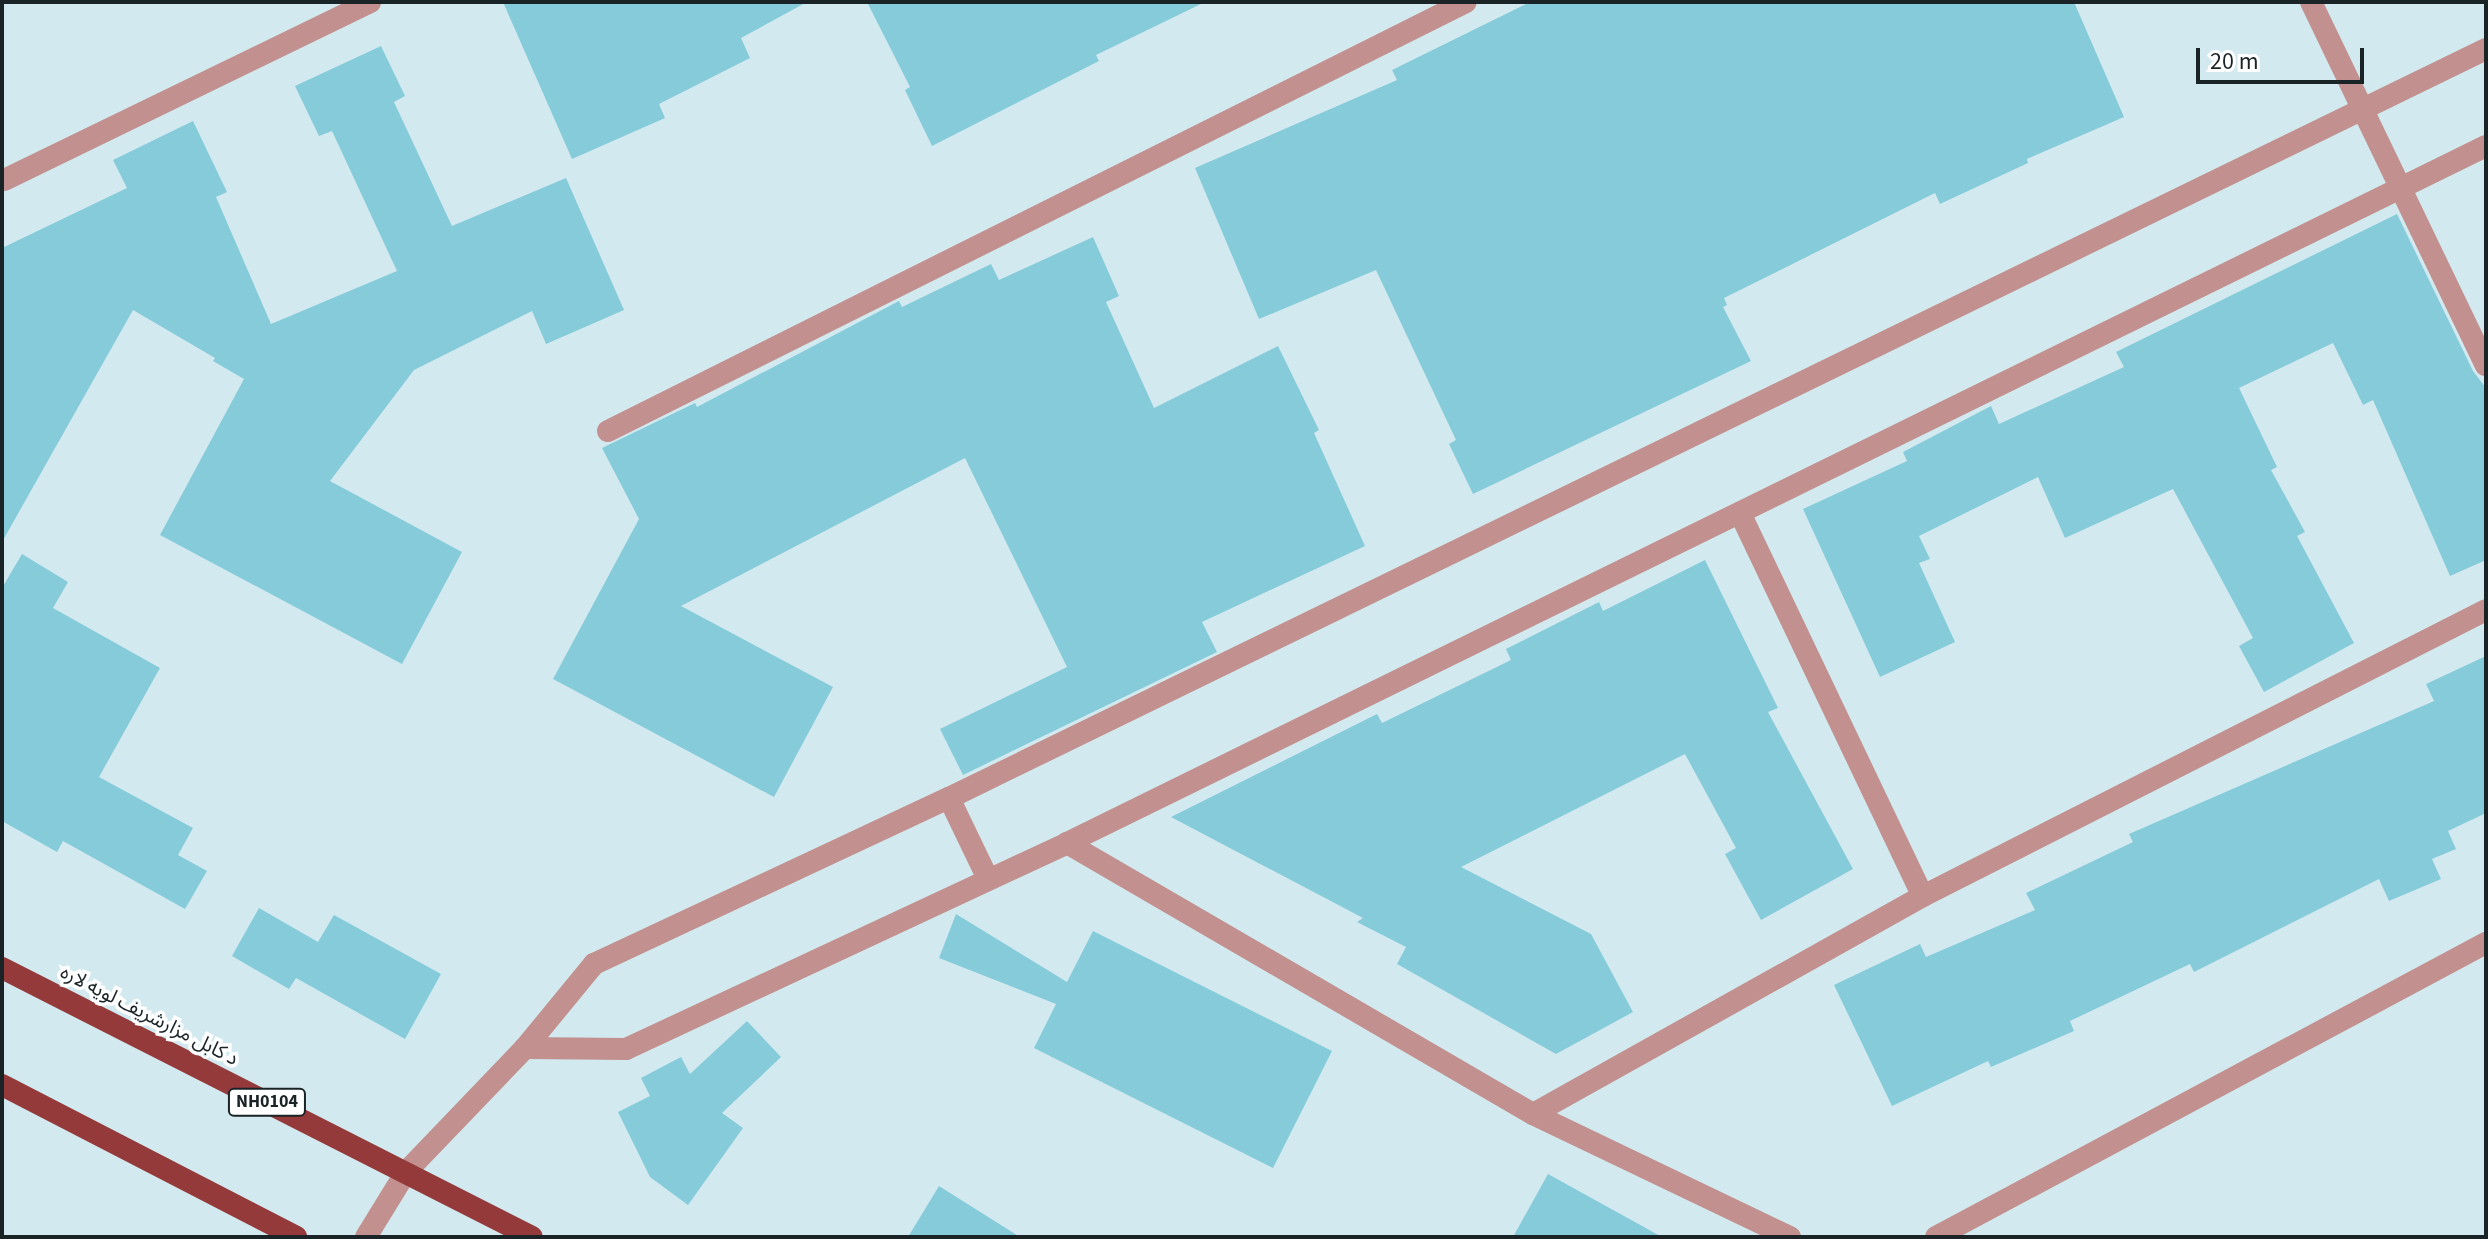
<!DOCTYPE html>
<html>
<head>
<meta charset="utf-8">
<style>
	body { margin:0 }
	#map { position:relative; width:2488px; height:1239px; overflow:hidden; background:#d2eaef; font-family:"Source Sans 3","Noto Sans Arabic",sans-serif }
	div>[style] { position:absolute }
	.building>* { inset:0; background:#86cbda }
	.minor>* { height:22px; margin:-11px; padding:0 11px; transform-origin:11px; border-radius:11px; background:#c2918f }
	.trunk>* { height:22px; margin:-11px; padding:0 11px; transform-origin:11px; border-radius:11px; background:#953a3b }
	span { translate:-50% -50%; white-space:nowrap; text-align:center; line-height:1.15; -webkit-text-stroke:7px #fff; paint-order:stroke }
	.shield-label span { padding:2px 6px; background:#fff; border:2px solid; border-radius:6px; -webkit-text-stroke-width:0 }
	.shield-label { font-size:18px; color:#1a2325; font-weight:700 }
	.street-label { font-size:20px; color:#1a2325 }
	.frame { position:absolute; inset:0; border:4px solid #1a2325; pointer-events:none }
	.scale { position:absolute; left:2196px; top:48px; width:168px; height:36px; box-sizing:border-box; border:4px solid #1a2325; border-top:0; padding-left:10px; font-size:24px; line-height:28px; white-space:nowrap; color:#1a2325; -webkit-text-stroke:6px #fff; paint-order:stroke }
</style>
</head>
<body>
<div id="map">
	<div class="building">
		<div style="clip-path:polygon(503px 2px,807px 2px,741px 38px,750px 58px,659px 104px,665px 118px,572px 159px)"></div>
		<div style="clip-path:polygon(867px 2px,1205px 2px,1096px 55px,1099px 61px,932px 146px,905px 90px,910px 87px)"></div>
		<div style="clip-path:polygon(1530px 2px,2074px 2px,2124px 117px,2027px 159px,2028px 163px,1940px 204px,1935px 193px,1724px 298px,1727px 305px,1723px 307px,1751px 361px,1473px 494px,1449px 444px,1456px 440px,1376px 270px,1259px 319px,1195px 168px,1397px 80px,1392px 70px)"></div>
		<div style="clip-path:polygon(381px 46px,405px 96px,394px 102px,452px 226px,566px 178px,624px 310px,546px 344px,532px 311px,414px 370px,330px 481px,462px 552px,402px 664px,160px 535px,244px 379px,213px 361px,215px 358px,133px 310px,2px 542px,2px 248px,127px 188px,113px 160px,193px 121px,227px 192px,216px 197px,271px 324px,397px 271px,332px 131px,319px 136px,295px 86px)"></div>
		<div style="clip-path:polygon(2397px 214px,2473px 371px,2486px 388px,2486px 560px,2450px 576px,2373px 400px,2363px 405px,2333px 343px,2239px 388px,2277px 467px,2271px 470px,2305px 532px,2297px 536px,2354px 643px,2264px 692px,2239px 646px,2253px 638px,2173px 489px,2065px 538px,2038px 477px,1919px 536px,1930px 559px,1919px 563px,1955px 642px,1880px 677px,1803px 509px,1907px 461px,1903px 452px,1991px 406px,1999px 424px,2124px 367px,2116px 352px)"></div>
		<div style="clip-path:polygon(1093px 237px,1119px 296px,1106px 302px,1154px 408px,1278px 346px,1319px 430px,1314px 433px,1365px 546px,1202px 622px,1217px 652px,963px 775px,940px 729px,1067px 667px,965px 458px,681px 606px,833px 687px,774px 797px,553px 679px,639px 519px,602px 448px,695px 403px,697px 407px,899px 301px,902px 307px,991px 264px,999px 280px)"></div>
		<div style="clip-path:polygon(22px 554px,68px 582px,53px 608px,160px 668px,99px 777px,193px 828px,178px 855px,207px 871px,185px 909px,63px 841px,57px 852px,2px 821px,2px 588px)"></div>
		<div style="clip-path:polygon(1705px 560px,1778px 708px,1768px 712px,1853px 869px,1761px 920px,1725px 854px,1736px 848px,1685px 754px,1461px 867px,1591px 934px,1633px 1012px,1556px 1054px,1397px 964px,1406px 947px,1357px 922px,1363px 918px,1171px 817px,1377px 714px,1382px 723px,1511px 660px,1506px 649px,1599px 602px,1603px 611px)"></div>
		<div style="clip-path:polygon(2486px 656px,2486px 813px,2448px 831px,2456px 849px,2432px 859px,2441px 879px,2389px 901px,2379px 879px,2194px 972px,2190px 964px,2070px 1021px,2074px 1031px,1991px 1067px,1988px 1061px,1892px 1106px,1834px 985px,1920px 944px,1926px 957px,2035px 910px,2026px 893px,2133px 842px,2129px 834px,2434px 701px,2426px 684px)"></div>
		<div style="clip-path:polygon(259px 908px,318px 942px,334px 915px,441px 974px,405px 1039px,296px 978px,289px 989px,232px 956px)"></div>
		<div style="clip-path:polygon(956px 914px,1067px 982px,1093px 931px,1332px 1051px,1273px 1168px,1034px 1048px,1056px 1004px,939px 958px)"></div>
		<div style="clip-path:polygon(747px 1021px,781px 1057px,722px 1113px,743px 1128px,688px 1205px,650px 1177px,618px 1112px,650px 1096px,641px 1078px,681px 1057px,690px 1074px)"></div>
		<div style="clip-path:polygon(1548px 1174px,1662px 1237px,1513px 1237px)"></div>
		<div style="clip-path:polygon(939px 1186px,1020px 1237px,908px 1237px)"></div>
	</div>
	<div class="minor">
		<div style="left:2311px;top:2px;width:403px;rotate:64.3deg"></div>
		<div style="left:4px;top:180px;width:407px;rotate:-25.9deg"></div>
		<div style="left:608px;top:431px;width:959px;rotate:-26.57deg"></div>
		<div style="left:1740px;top:513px;width:424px;rotate:64.5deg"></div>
		<div style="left:949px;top:798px;width:90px;rotate:64.3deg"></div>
		<div style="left:1067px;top:843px;width:539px;rotate:30.18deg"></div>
		<div style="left:1533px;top:1114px;width:285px;rotate:25.6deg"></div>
		<div style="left:525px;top:1048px;width:101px;rotate:0.6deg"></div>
		<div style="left:626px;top:1049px;width:487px;rotate:-25deg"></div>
		<div style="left:1067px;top:843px;width:1581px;rotate:-26.16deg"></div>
		<div style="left:1533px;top:1114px;width:447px;rotate:-29.2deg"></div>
		<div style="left:1923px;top:896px;width:631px;rotate:-26.93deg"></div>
		<div style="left:366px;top:1237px;width:76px;rotate:-58.4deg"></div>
		<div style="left:406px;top:1172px;width:172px;rotate:-46.2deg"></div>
		<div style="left:525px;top:1048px;width:109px;rotate:-50.6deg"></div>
		<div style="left:594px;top:964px;width:392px;rotate:-25.1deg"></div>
		<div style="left:949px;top:798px;width:1710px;rotate:-25.98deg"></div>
		<div style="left:1936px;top:1237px;width:624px;rotate:-28.13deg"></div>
	</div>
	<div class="trunk">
		<div style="left:2px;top:968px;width:594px;rotate:26.91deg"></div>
		<div style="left:2px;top:1085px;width:331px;rotate:27.3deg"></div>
	</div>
	<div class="shield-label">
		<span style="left:267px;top:1102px">NH0104</span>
	</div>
	<div class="street-label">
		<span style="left:149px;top:1016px;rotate:27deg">د کابل مزارشریف لویه لاره</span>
	</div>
	<div class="frame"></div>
	<div class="scale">20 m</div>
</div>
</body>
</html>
